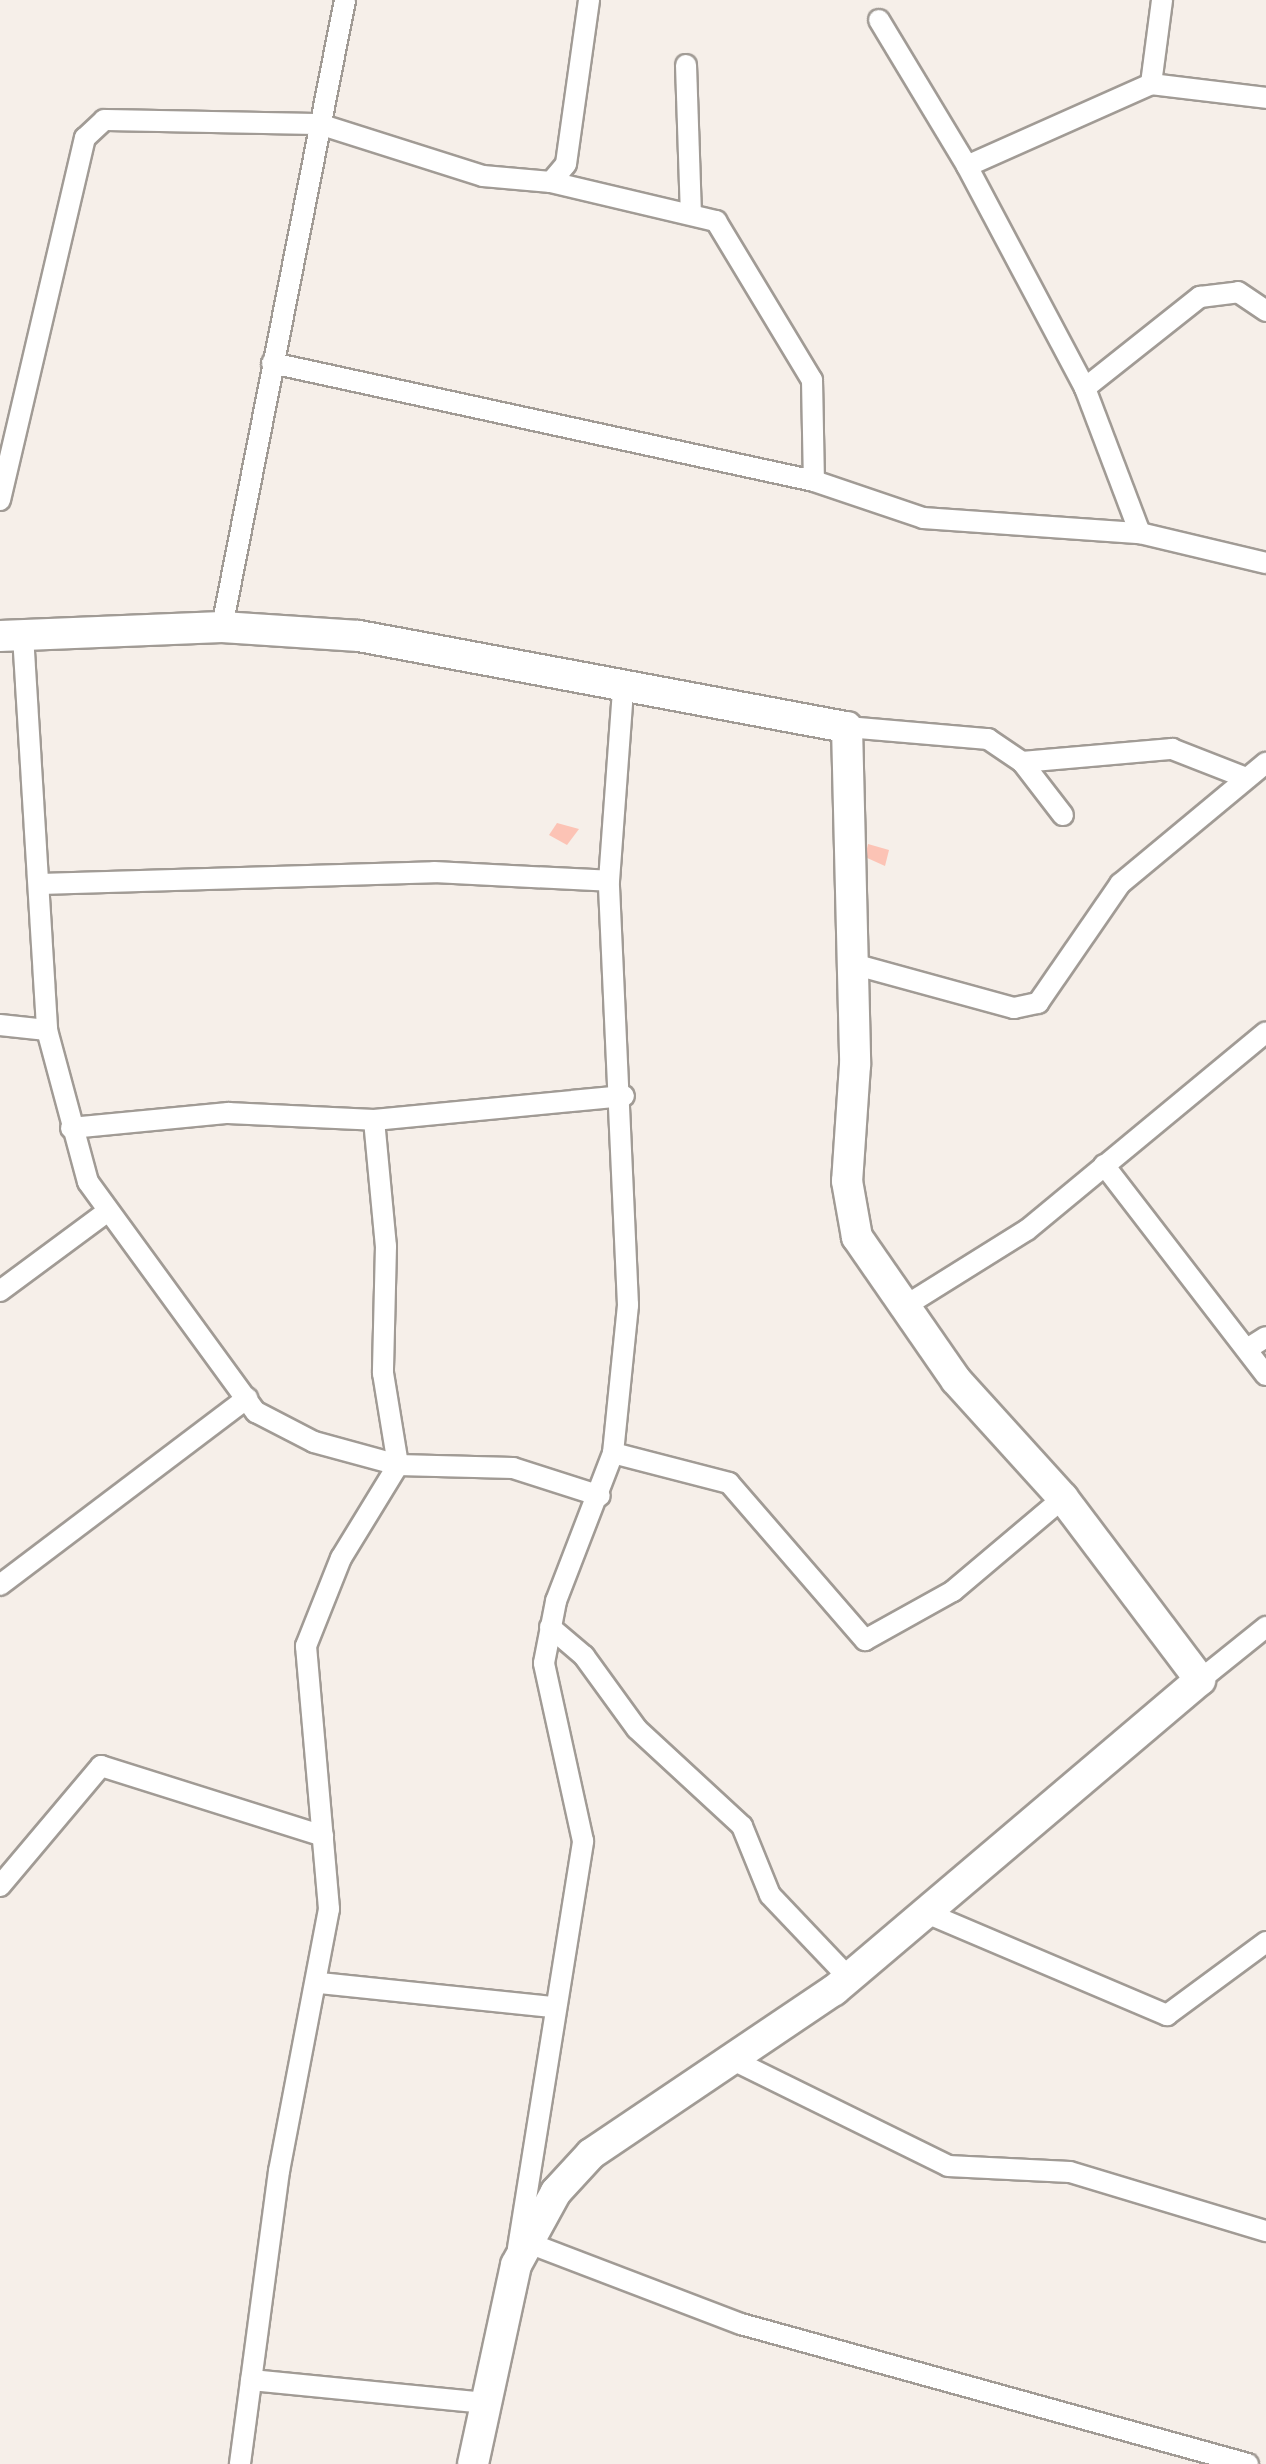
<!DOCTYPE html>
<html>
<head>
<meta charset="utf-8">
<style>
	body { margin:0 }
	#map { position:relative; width:1266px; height:2464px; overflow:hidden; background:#f6efe9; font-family:Manrope,sans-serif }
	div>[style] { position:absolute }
	.building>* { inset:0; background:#fcc3b5 }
	.roads { filter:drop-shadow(2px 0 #a19b95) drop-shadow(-2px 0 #a19b95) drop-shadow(0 2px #a19b95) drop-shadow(0 -2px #a19b95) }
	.street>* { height:20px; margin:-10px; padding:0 10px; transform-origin:10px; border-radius:10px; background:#fff }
	.secondary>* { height:30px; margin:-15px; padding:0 15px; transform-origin:15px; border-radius:15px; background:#fff }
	span { translate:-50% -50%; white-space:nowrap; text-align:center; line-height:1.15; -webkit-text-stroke:8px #fffdfc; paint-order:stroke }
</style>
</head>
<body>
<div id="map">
	<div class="building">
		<div style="clip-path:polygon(557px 823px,579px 829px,567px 845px,549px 835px)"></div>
		<div style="clip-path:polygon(868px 844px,889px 850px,885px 866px,865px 857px)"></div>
	</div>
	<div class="roads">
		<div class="street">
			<div style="left:879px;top:20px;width:170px;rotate:58.9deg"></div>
			<div style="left:686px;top:65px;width:147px;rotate:88.1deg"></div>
			<div style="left:1151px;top:84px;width:85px;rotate:-82.5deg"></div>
			<div style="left:551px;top:182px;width:23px;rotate:-50deg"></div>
			<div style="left:566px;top:164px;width:166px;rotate:-82deg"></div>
			<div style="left:272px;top:363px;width:555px;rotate:12.28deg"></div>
			<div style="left:814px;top:481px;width:115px;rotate:18.7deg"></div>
			<div style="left:923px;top:518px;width:218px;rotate:4deg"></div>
			<div style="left:1140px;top:533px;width:130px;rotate:13.4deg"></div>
			<div style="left:1085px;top:388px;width:147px;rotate:-38.4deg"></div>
			<div style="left:1200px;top:297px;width:38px;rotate:-7deg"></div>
			<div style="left:1238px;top:292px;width:34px;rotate:34deg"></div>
			<div style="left:0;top:500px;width:372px;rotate:-76.8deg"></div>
			<div style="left:85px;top:138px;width:26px;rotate:-43deg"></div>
			<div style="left:104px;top:120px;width:215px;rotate:1.1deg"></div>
			<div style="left:319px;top:124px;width:172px;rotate:17.6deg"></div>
			<div style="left:483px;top:176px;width:68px;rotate:5deg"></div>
			<div style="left:551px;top:182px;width:170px;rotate:13.3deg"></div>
			<div style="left:716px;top:221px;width:186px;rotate:58.9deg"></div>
			<div style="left:812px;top:380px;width:101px;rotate:88.9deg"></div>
			<div style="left:1140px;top:533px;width:155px;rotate:-110.8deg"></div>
			<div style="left:1085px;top:388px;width:251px;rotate:-118deg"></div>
			<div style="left:967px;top:166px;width:201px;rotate:-24deg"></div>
			<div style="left:1151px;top:84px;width:116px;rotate:6.9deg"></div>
			<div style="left:222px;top:627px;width:639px;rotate:-78.9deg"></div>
			<div style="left:23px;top:635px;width:396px;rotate:86.5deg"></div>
			<div style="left:47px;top:1030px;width:157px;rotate:74.9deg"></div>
			<div style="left:88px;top:1182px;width:285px;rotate:53.9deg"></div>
			<div style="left:256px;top:1412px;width:65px;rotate:27.3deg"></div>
			<div style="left:314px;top:1442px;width:87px;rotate:15.3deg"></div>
			<div style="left:398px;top:1465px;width:109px;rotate:121.5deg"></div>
			<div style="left:341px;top:1558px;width:95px;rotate:111.7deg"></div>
			<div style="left:306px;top:1646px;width:264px;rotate:85deg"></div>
			<div style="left:329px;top:1909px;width:267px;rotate:100.8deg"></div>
			<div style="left:279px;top:2171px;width:296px;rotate:97.6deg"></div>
			<div style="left:847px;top:727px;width:142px;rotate:4.9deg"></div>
			<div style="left:988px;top:739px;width:41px;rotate:34.1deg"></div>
			<div style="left:1022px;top:762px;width:67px;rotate:52.3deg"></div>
			<div style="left:1022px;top:762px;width:151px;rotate:-5deg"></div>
			<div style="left:1172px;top:749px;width:77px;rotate:21.3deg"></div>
			<div style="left:40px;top:884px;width:394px;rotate:-1.7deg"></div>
			<div style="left:434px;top:872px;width:175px;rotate:2.9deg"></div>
			<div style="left:853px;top:964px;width:167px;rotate:15.3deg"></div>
			<div style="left:1014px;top:1008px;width:25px;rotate:-12deg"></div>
			<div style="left:1038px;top:1003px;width:145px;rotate:-55.4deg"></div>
			<div style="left:1120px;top:884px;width:190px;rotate:-39.7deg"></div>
			<div style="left:0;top:1025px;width:47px;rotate:6.1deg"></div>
			<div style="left:374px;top:1120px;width:127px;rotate:84.6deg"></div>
			<div style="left:386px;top:1246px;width:127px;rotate:91.4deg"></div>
			<div style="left:383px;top:1373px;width:93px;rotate:80.7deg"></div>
			<div style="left:398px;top:1465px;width:115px;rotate:1.5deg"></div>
			<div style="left:513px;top:1468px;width:91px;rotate:17.8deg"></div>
			<div style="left:71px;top:1128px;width:158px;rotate:-5.5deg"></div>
			<div style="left:228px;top:1113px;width:146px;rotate:2.7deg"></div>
			<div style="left:374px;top:1120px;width:251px;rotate:-5.5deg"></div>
			<div style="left:1104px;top:1165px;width:265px;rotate:52.4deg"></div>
			<div style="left:0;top:1291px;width:129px;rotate:-36.5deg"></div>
			<div style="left:902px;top:1308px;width:147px;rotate:-32deg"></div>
			<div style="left:1027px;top:1230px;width:310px;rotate:-39.6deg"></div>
			<div style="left:1247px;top:1349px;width:22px;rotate:-32deg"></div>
			<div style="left:613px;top:1453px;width:120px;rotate:14.5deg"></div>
			<div style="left:729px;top:1483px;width:208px;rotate:49.1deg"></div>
			<div style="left:865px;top:1640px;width:101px;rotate:-29.1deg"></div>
			<div style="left:953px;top:1591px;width:144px;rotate:-40.2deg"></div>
			<div style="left:0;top:1585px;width:310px;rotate:-37.1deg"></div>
			<div style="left:550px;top:1627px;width:45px;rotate:40.5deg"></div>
			<div style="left:584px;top:1656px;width:90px;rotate:54deg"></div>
			<div style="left:637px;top:1729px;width:143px;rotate:42.7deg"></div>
			<div style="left:742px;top:1826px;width:74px;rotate:67.9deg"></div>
			<div style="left:770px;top:1895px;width:115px;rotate:46.4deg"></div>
			<div style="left:1200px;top:1680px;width:85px;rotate:-38.8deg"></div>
			<div style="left:0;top:1886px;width:157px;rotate:-49.9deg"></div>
			<div style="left:101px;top:1766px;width:233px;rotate:17.5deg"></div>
			<div style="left:929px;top:1914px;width:259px;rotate:23deg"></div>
			<div style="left:1167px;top:2015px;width:123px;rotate:-36.4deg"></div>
			<div style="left:320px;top:1983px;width:233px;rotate:5.9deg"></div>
			<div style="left:735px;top:2061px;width:237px;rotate:26.2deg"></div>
			<div style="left:948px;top:2166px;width:122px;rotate:2.8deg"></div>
			<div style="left:1070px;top:2172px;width:205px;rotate:16.8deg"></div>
			<div style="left:526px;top:2242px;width:230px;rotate:20.9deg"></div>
			<div style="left:741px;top:2324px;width:526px;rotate:15.44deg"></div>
			<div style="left:518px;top:2248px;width:412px;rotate:-80.9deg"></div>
			<div style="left:583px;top:1841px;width:182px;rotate:-102.4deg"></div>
			<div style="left:544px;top:1663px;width:63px;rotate:-79deg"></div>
			<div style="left:556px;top:1601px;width:159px;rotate:-68.9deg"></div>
			<div style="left:613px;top:1453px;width:149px;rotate:-84.2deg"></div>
			<div style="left:628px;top:1305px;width:424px;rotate:-92.6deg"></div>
			<div style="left:609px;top:881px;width:191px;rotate:-85.8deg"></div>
			<div style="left:251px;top:2380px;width:236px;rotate:5.6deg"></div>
		</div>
		<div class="secondary">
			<div style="left:0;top:636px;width:222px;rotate:-2.3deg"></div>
			<div style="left:222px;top:627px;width:137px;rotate:3.8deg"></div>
			<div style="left:359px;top:636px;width:496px;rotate:10.6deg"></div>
			<div style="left:847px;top:727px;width:338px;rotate:88.6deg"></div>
			<div style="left:855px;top:1065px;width:116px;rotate:93.9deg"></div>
			<div style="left:847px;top:1181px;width:57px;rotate:79.9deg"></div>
			<div style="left:857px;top:1237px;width:174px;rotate:55.3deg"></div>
			<div style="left:956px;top:1380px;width:159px;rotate:47.8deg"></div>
			<div style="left:1063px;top:1498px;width:228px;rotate:53deg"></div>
			<div style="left:1200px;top:1680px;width:480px;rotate:139.7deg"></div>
			<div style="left:834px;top:1990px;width:293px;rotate:146deg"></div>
			<div style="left:591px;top:2154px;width:52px;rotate:132.6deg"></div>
			<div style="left:556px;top:2192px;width:83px;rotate:118.7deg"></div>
			<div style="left:516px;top:2265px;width:204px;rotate:102.2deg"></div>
		</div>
	</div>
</div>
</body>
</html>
